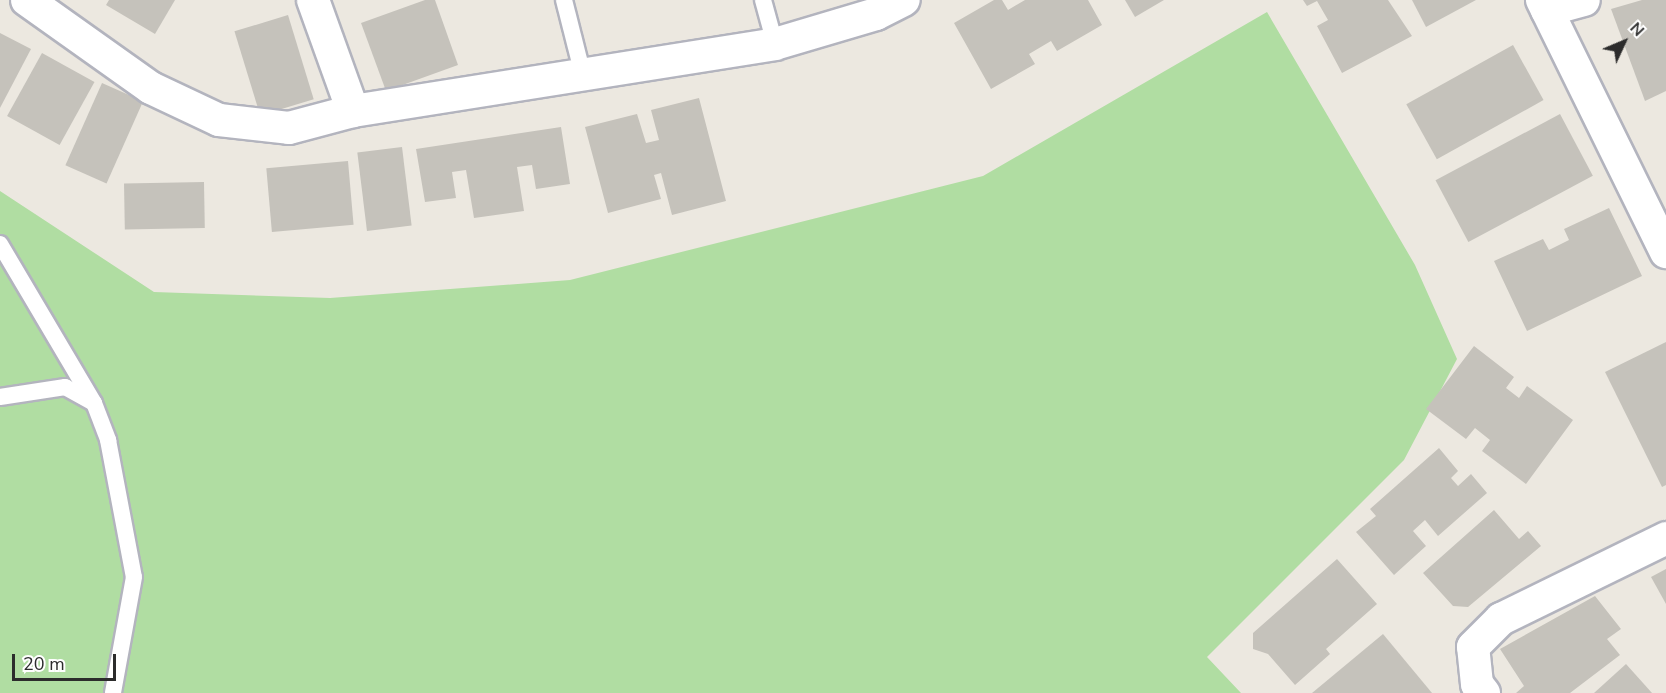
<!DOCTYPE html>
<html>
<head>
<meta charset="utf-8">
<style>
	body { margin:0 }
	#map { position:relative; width:1666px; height:693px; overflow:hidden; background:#ece8e0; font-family:"Nunito Sans",sans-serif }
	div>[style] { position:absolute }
	.green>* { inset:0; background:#b0dda2 }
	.building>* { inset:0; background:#c5c2bb; transform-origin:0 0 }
	.roads { filter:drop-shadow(2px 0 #b3b4be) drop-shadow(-2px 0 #b3b4be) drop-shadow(0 2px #b3b4be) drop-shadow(0 -2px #b3b4be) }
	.lane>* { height:16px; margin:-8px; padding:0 8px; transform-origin:8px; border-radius:8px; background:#fff }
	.street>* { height:32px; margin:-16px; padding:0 16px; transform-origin:16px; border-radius:16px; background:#fff }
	span { translate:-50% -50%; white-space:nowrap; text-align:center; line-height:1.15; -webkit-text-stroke:6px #fff; paint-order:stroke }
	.north { position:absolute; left:1594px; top:12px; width:60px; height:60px; -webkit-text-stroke:4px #fff; paint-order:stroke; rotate:46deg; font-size:16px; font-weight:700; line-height:24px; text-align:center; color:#2c2c2c }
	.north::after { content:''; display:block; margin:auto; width:21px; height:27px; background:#2c2c2c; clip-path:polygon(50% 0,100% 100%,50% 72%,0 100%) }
	.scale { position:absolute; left:12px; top:654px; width:104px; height:27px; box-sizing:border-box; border:3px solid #2c2c2c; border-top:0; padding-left:8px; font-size:18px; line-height:21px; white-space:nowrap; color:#2c2c2c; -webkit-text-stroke:4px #fff; paint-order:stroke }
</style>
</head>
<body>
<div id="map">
	<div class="green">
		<div style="clip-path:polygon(1267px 12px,1415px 265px,1457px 359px,1404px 460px,1207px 657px,1241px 693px,0 693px,0 191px,154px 292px,330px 298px,570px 280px,983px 176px)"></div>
	</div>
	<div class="building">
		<div style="clip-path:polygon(109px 0,175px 0,155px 34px,106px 5px)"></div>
		<div style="clip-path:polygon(425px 0,435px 0,458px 65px,386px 91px,361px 23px)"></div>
		<div style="clip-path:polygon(994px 0,1002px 0,1008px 10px,1025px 0,1088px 0,1102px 25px,1057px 51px,1051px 41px,1029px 54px,1035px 64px,991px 89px,954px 23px)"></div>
		<div style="clip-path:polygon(1125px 0,1164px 0,1135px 17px)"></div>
		<div style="clip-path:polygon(1303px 0,1388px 0,1412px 36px,1342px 73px,1317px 26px,1328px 20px,1317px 1px,1307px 6px)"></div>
		<div style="clip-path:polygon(1412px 0,1476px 0,1426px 27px)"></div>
		<div style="clip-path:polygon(1642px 0,1666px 0,1666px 91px,1645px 101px,1611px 9px)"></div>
		<div style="left:288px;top:15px;width:88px;height:56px;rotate:73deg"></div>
		<div style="clip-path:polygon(0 33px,31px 49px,0 108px)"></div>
		<div style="left:1513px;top:45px;width:63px;height:122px;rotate:61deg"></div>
		<div style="left:42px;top:53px;width:60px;height:72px;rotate:29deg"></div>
		<div style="left:102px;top:83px;width:45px;height:90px;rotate:24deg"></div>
		<div style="clip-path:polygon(699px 98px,726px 201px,672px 215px,661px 173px,654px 175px,661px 199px,608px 213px,585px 127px,637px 114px,646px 143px,659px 140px,651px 110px)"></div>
		<div style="left:1560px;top:114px;width:70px;height:141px;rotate:62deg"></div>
		<div style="clip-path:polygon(561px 127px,570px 184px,536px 189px,532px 165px,517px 167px,524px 211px,474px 218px,466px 170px,452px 172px,456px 198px,425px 202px,416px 149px)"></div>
		<div style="left:402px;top:147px;width:79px;height:45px;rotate:83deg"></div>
		<div style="left:348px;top:161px;width:64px;height:82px;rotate:85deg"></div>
		<div style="left:204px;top:182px;width:46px;height:80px;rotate:89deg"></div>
		<div style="clip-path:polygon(1609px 208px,1642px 276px,1527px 331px,1494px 261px,1543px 239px,1549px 250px,1569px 240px,1564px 229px)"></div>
		<div style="clip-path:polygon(1666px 342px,1666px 485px,1662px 487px,1605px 372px)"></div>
		<div style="clip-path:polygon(1474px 346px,1514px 377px,1506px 388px,1519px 398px,1527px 386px,1573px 420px,1526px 484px,1482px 451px,1490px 440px,1475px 428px,1466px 439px,1426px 409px)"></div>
		<div style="clip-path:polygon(1439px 448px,1458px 471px,1451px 478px,1458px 486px,1471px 474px,1487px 493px,1438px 536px,1425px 520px,1413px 531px,1426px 546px,1394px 575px,1356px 532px,1376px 516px,1370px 509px)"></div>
		<div style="clip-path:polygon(1494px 510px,1519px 539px,1528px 531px,1541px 546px,1468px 607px,1453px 606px,1423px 573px)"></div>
		<div style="clip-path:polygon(1337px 559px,1377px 604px,1326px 649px,1330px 654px,1295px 685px,1268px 654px,1253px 649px,1253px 633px)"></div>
		<div style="clip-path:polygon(1666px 569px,1666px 604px,1651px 577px)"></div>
		<div style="clip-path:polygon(1595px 596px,1621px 629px,1607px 639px,1620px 655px,1570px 693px,1516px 693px,1524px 686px,1500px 649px)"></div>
		<div style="clip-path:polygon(1383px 634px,1432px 693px,1312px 693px)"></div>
		<div style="clip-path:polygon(1626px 664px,1652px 693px,1594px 693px)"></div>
	</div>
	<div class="roads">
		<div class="lane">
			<div style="left:564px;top:0;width:77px;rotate:75.8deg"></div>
			<div style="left:763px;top:0;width:46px;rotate:74.7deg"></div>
			<div style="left:0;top:244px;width:185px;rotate:59.4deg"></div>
			<div style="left:0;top:397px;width:66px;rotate:-8.7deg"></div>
			<div style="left:65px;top:387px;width:33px;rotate:29deg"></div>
			<div style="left:94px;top:403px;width:40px;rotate:69deg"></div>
			<div style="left:108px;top:440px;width:139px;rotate:79.3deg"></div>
			<div style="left:134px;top:577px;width:118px;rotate:100.3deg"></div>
		</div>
		<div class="street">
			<div style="left:27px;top:0;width:152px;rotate:35.4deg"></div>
			<div style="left:151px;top:88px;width:75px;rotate:25.2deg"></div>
			<div style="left:219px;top:120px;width:70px;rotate:6.5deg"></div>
			<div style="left:289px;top:128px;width:66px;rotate:-14.9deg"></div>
			<div style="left:353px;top:111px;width:427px;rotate:-9deg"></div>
			<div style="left:775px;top:44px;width:105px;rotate:-16.5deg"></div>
			<div style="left:876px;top:14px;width:31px;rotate:-27deg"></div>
			<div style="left:313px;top:0;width:118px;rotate:70.2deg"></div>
			<div style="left:1542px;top:0;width:281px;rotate:63.8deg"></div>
			<div style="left:1547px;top:10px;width:38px;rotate:-15deg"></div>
			<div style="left:1484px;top:693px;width:11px;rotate:-128deg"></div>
			<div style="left:1477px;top:684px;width:37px;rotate:-96deg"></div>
			<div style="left:1473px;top:647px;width:40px;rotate:-45deg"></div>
			<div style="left:1501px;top:619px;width:184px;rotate:-26.1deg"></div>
		</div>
	</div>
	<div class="north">N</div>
	<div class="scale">20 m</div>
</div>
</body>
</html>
